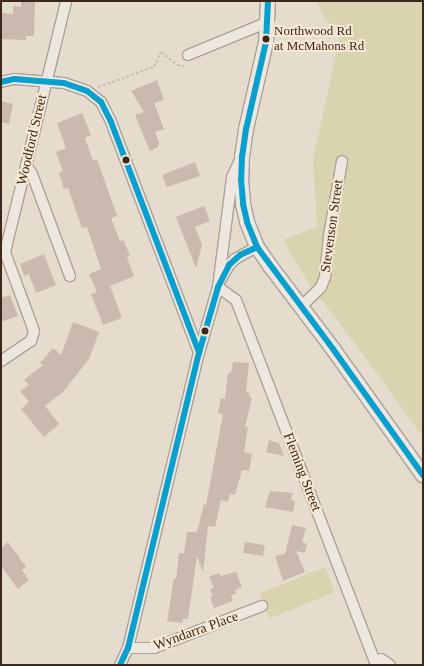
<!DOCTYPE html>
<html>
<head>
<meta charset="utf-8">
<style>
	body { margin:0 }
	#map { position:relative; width:424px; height:666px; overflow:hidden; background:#e6dcce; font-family:Georgia,serif }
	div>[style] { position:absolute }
	.green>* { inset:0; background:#d9d4af; transform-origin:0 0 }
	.building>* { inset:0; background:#cab9ae; transform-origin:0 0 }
	.path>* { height:2px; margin-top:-1px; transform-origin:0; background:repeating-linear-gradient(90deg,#c7beb6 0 3px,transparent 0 5px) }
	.roads { filter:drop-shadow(1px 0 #aba196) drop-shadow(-1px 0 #aba196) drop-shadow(0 1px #aba196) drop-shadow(0 -1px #aba196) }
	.minor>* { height:10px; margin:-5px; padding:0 5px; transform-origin:5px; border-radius:5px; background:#eee7df }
	.secondary>* { height:14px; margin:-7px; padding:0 7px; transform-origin:7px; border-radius:7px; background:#eee7df }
	.bus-1>* { height:6px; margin:-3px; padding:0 3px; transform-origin:3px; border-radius:3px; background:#09a0d0 }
	.dots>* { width:11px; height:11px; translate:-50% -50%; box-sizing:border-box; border:2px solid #f7e8d3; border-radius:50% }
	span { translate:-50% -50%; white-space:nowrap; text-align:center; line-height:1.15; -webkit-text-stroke:4px #f7e8d3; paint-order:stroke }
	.bus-label { font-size:13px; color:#3b281d }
	.left { translate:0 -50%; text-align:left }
	.street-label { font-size:14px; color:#3b281d }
	.frame { position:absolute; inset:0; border:2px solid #3b281d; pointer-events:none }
</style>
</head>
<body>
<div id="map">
	<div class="green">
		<div style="clip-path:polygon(317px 1px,423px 1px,423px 437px,365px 357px,307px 281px,283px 240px,317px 227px,313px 159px,341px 31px,325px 20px)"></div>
		<div style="left:325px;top:567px;width:27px;height:71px;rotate:68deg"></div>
	</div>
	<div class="building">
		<div style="clip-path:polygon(21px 1px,35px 1px,34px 36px,26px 36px,26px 40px,1px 39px,1px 13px,13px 14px,13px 6px,21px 7px)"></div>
		<div style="clip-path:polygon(157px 80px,164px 100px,154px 103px,164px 129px,155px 132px,159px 142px,158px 147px,150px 151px,135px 115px,144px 112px,131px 91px)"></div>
		<div style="clip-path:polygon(1px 101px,13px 104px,9px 124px,1px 122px)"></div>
		<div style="clip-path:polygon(82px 113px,91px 135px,85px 138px,93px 161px,97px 159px,117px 216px,111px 218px,120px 241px,123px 240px,130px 255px,127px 257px,134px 276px,110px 286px,122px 318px,103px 325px,91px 294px,97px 292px,89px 274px,101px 269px,87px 227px,82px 228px,68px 188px,64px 189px,59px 173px,63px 171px,56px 152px,66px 148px,57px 123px)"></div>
		<div style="clip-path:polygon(195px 162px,200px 176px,167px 187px,162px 175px)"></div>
		<div style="clip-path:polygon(204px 206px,210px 221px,195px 227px,202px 245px,196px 268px,176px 217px)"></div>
		<div style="clip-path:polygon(44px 254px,56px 285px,36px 293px,29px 274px,24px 276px,20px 264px)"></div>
		<div style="clip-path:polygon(10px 295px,18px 316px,1px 322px,1px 298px)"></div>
		<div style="clip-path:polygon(73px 322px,99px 332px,89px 359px,63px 392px,45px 406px,59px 424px,44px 437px,21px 409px,29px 402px,20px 391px,29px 385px,24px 380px,43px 365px,40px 363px,53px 348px,61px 355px)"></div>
		<div style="clip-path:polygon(233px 362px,249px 363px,246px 392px,250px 393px,249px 397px,252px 398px,245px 427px,248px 427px,244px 452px,252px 454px,249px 471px,242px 470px,235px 495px,230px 494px,228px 502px,221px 500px,215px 527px,208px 526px,203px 572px,197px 556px,188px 619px,183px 619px,182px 623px,167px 621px,174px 578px,176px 579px,179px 553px,184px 553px,187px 532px,197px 532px,204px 504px,206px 505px,223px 414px,218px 413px,221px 398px,225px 399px,228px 373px,231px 373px)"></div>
		<div style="clip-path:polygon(269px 440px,279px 443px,284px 456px,266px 452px)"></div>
		<div style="clip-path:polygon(270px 491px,293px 493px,291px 500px,295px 501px,293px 512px,265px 507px)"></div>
		<div style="clip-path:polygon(292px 525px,306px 528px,302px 542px,307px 544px,305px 553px,296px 551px,305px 572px,283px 581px,275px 556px,285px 554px)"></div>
		<div style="clip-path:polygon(8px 542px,26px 567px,22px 570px,29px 580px,18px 589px,1px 566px,1px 548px)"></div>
		<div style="left:245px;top:542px;width:20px;height:11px;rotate:9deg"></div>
		<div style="clip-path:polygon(236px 572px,242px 587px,235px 590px,236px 594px,231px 595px,233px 601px,214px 608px,210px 597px,213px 596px,210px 589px,214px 588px,209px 577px,219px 573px,221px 576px)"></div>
	</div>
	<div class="path">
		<div style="left:98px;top:87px;width:59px;rotate:-19.7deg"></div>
		<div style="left:154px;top:67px;width:17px;rotate:-65deg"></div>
		<div style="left:161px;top:52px;width:21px;rotate:39deg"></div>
		<div style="left:177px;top:65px;width:7px;rotate:8deg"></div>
	</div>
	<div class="roads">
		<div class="minor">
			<div style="left:188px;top:55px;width:87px;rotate:-22.4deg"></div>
			<div style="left:1px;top:82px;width:13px;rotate:-13deg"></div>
			<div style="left:14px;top:79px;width:50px;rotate:4.6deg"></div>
			<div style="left:64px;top:83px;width:24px;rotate:19deg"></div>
			<div style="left:87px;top:91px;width:18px;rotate:38deg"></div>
			<div style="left:101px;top:102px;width:22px;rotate:63deg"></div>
			<div style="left:111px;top:122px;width:247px;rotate:69.1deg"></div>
			<div style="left:26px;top:165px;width:11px;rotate:56deg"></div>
			<div style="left:32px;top:174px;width:109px;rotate:69.6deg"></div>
			<div style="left:1px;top:254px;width:4px;rotate:-27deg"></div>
			<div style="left:5px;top:252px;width:258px;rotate:-76.3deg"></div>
			<div style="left:221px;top:279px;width:16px;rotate:-60deg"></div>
			<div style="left:229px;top:265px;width:8px;rotate:-45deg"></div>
			<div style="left:235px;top:259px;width:25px;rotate:-29deg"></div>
			<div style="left:218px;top:287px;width:22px;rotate:36deg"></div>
			<div style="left:236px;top:300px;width:391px;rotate:69deg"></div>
			<div style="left:301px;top:307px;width:28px;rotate:-45deg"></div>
			<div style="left:321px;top:287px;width:11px;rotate:-68deg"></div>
			<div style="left:325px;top:277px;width:42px;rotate:-84.6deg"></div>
			<div style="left:329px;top:235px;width:75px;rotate:-80deg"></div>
			<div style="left:1px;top:361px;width:36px;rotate:-34deg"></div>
			<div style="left:31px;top:341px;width:10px;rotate:-73deg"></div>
			<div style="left:34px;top:331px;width:84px;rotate:-110.2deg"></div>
			<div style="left:128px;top:648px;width:26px"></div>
			<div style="left:154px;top:648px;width:116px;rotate:-21.3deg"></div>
			<div style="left:375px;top:661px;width:6px;rotate:-18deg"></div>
			<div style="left:381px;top:659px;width:11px;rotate:34deg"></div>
			<div style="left:120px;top:665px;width:19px;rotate:-65deg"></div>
			<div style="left:128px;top:648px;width:303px;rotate:-76.5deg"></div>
			<div style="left:199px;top:353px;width:69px;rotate:-73.9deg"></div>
			<div style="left:218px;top:287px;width:111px;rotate:-82.7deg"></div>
			<div style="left:232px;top:177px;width:19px;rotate:-65deg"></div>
		</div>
		<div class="secondary">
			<div style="left:268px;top:1px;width:41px;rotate:92.8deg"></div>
			<div style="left:266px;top:42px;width:89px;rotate:102.9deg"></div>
			<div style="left:246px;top:129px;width:27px;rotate:98deg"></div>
			<div style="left:242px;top:156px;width:23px;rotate:92deg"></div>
			<div style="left:241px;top:179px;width:25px;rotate:85deg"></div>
			<div style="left:243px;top:204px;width:18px;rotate:77deg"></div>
			<div style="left:247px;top:222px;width:27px;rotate:68deg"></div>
			<div style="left:257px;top:247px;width:24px;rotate:55deg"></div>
			<div style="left:271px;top:267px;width:103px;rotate:52.9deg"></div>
			<div style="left:333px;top:349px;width:155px;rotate:54.5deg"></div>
		</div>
	</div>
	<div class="bus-1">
		<div style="left:268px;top:1px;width:41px;rotate:92.8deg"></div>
		<div style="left:266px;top:42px;width:89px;rotate:102.9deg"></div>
		<div style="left:246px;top:129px;width:27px;rotate:98deg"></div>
		<div style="left:242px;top:156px;width:23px;rotate:92deg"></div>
		<div style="left:241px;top:179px;width:25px;rotate:85deg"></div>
		<div style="left:243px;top:204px;width:18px;rotate:77deg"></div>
		<div style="left:247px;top:222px;width:27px;rotate:68deg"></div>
		<div style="left:257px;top:247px;width:127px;rotate:53.3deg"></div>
		<div style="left:333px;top:349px;width:155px;rotate:54.5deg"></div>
		<div style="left:1px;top:82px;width:13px;rotate:-13deg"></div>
		<div style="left:14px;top:79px;width:50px;rotate:4.6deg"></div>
		<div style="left:64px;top:83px;width:24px;rotate:19deg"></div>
		<div style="left:87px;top:91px;width:18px;rotate:38deg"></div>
		<div style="left:101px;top:102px;width:22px;rotate:63deg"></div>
		<div style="left:111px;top:122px;width:247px;rotate:69.1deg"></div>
		<div style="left:120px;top:665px;width:19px;rotate:-65deg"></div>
		<div style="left:128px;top:648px;width:303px;rotate:-76.5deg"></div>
		<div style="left:199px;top:353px;width:69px;rotate:-73.9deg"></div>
		<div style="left:218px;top:287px;width:25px;rotate:-63deg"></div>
		<div style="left:229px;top:265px;width:15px;rotate:-42deg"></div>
		<div style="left:240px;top:255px;width:19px;rotate:-25deg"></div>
	</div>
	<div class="dots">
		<div style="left:266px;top:39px;background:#3b281d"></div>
		<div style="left:126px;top:160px;background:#3b281d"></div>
		<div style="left:205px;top:331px;background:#3b281d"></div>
	</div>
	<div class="bus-label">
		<span class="left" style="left:274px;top:39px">Northwood Rd<br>at McMahons Rd</span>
	</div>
	<div class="street-label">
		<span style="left:32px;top:140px;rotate:-77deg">Woodford Street</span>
		<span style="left:332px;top:226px;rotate:-82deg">Stevenson Street</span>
		<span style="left:302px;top:472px;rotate:69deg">Fleming Street</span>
		<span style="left:196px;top:631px;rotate:-20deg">Wyndarra Place</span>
	</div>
	<div class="frame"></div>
</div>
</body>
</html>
